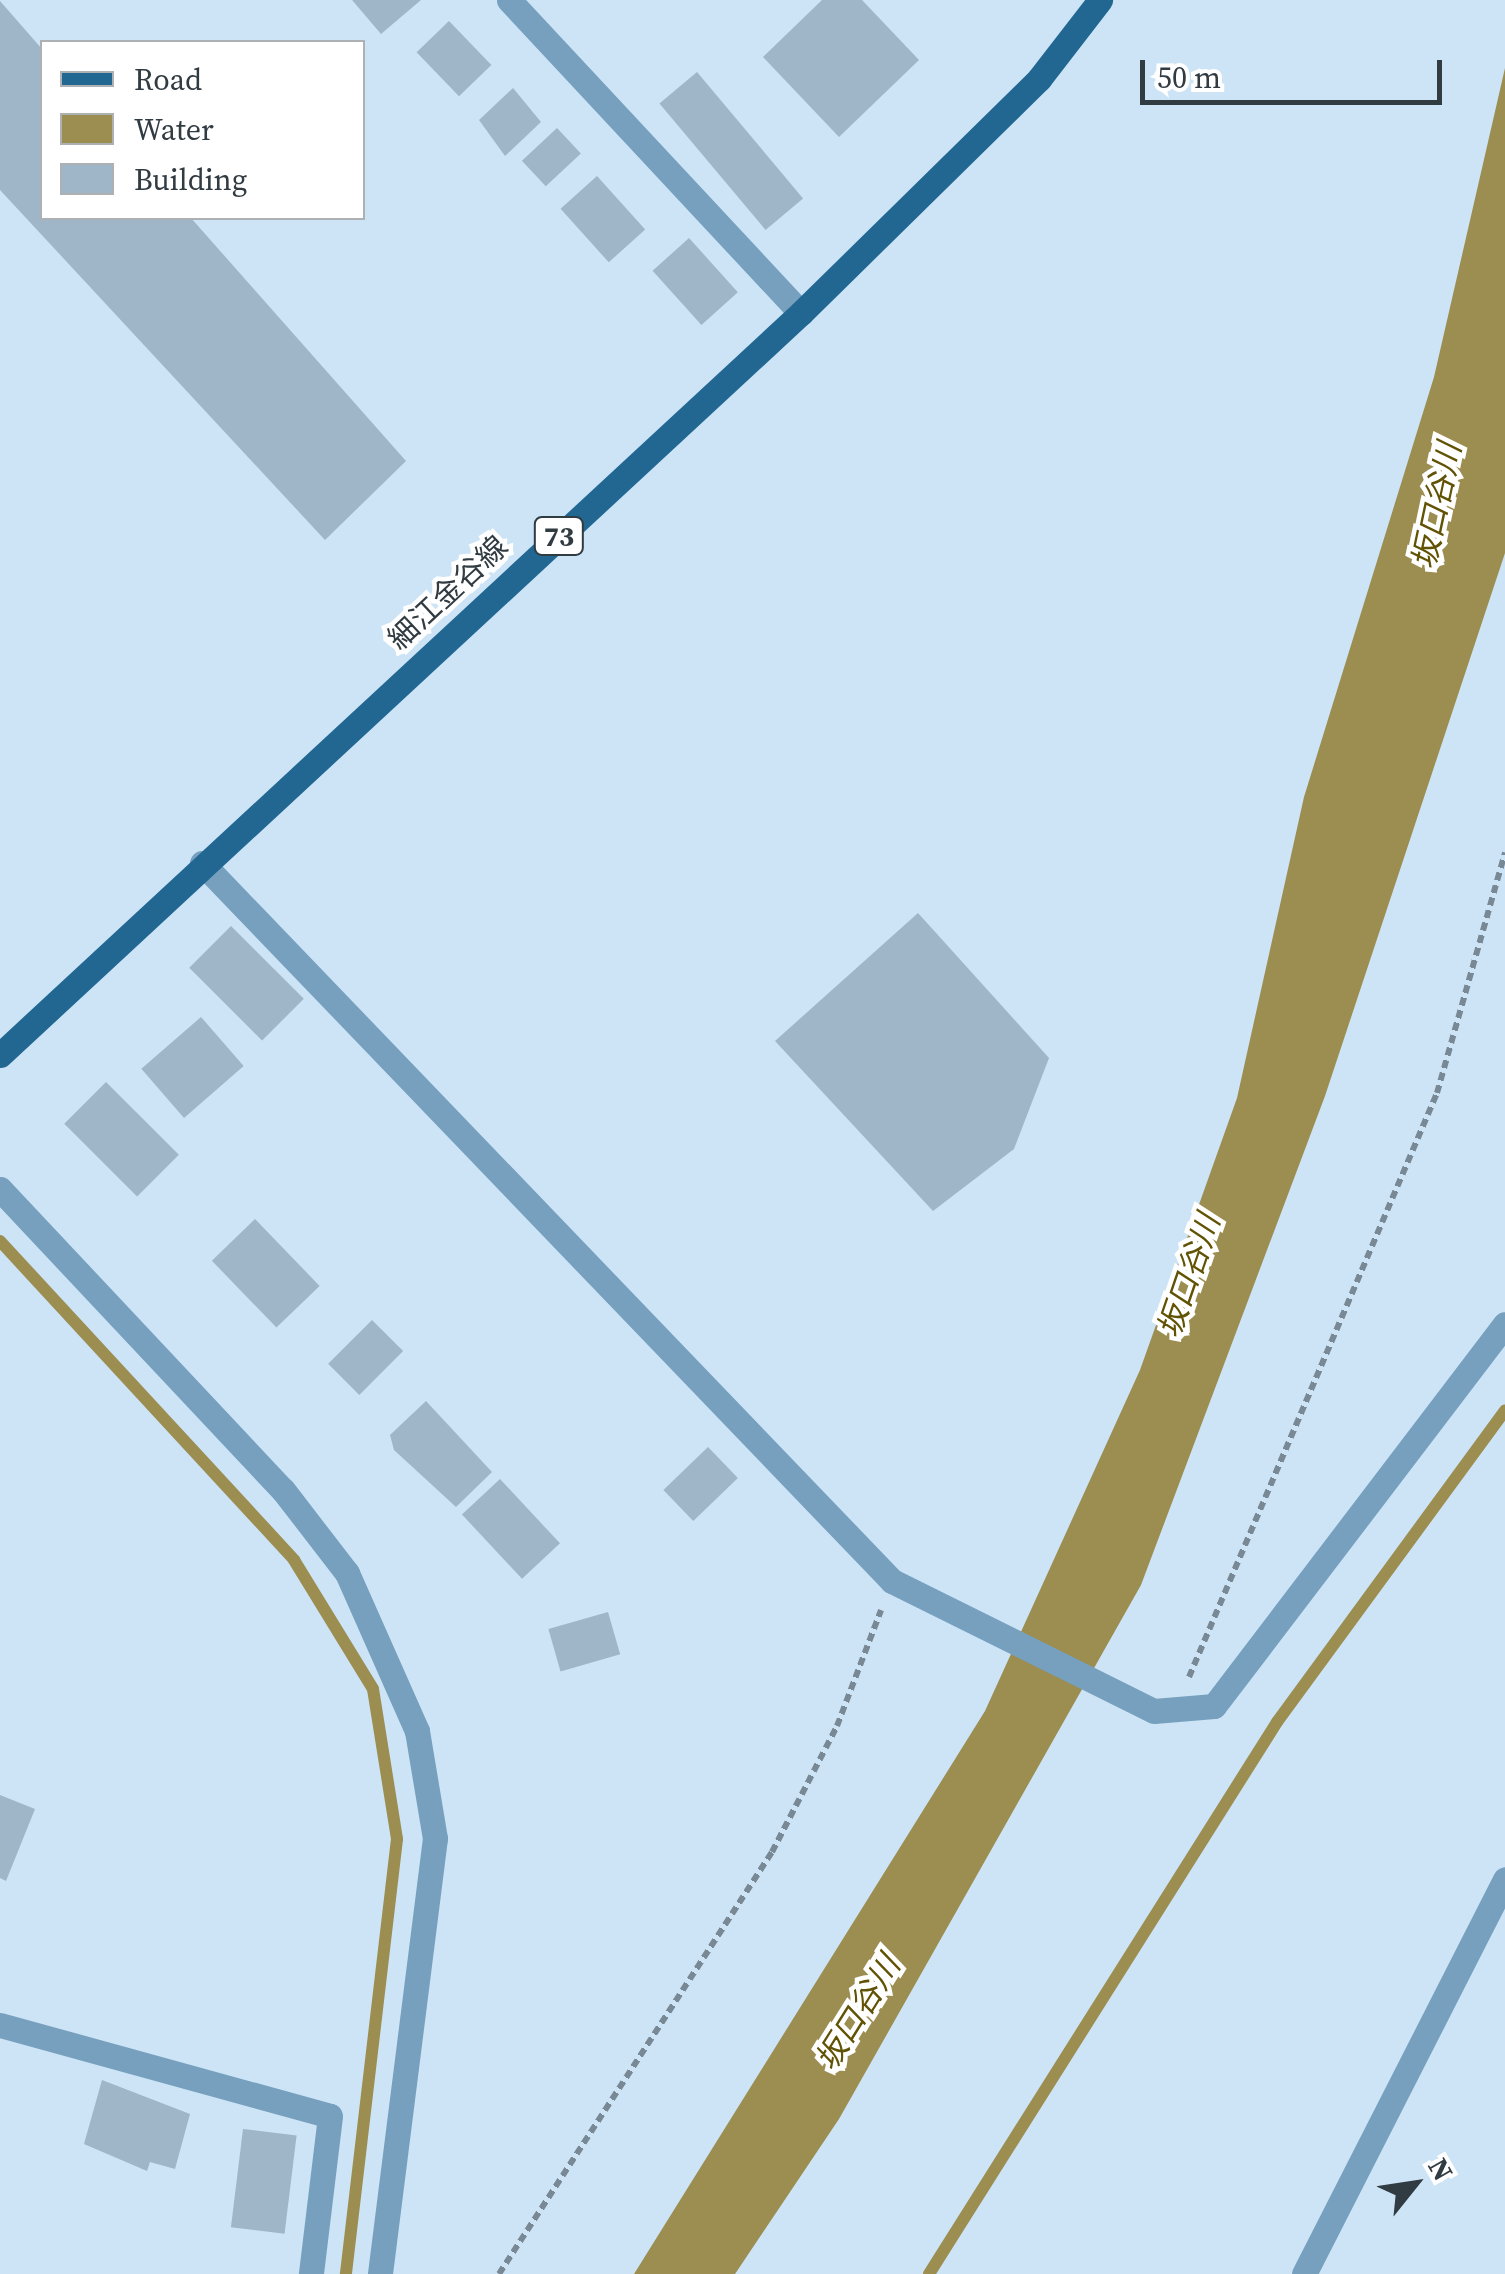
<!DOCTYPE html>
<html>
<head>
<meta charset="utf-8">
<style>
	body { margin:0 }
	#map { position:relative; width:1505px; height:2274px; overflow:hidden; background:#cce4f6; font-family:"Source Serif 4","Noto Sans JP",serif }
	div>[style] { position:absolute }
	.water>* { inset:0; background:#9c8d51 }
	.stream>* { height:12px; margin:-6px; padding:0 6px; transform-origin:6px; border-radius:6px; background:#9c8d51 }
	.building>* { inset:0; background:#9eb6c7; transform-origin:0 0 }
	.path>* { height:6px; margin-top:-3px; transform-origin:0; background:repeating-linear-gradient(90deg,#788894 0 8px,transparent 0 13px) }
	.minor>* { height:25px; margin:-12.5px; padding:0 12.5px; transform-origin:12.5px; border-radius:12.5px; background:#76a0be }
	.major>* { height:25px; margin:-12.5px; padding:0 12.5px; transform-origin:12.5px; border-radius:12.5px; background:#216792 }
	span { translate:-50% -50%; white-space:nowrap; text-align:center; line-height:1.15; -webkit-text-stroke:9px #fff; paint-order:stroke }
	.shield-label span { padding:2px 8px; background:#fff; border:2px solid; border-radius:8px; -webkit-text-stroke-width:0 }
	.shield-label { font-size:28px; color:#313b42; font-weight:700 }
	.street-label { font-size:30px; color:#313b42 }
	.water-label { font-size:32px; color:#625204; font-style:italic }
	.legend { position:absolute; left:40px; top:40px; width:325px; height:180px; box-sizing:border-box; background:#fff; border:2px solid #adb1b3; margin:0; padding:12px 18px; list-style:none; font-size:30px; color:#313b42 }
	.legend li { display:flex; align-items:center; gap:20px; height:50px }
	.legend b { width:50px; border:2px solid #adb1b3 }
	.north { position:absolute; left:1365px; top:2134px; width:100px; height:100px; -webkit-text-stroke:8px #fff; paint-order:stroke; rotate:60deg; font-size:28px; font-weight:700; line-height:40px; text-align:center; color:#313b42 }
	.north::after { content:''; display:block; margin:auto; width:35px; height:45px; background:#313b42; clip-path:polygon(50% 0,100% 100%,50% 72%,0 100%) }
	.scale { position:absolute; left:1140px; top:60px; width:302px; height:45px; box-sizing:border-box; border:5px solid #313b42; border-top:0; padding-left:12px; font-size:30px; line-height:35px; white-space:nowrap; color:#313b42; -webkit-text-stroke:8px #fff; paint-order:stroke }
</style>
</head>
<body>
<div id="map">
	<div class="water">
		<div style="clip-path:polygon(1505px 68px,1505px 553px,1325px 1096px,1141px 1585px,839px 2119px,735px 2274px,634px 2274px,985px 1711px,1140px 1370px,1237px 1098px,1304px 797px,1434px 377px)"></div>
	</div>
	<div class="stream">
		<div style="left:0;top:1241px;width:434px;rotate:47.3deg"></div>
		<div style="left:294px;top:1560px;width:151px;rotate:58.5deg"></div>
		<div style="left:373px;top:1689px;width:152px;rotate:80.9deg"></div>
		<div style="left:397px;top:1839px;width:438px;rotate:96.7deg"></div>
		<div style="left:929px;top:2274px;width:653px;rotate:-57.77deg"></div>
		<div style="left:1277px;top:1722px;width:386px;rotate:-53.8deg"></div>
	</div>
	<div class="building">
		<div style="clip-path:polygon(352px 0,421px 0,381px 34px)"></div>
		<div style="clip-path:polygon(822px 0,862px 0,919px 60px,839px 137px,763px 57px)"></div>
		<div style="clip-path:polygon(0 1px,42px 49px,42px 218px,191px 218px,406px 461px,325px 540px,0 190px)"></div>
		<div style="left:449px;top:21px;width:61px;height:45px;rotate:46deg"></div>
		<div style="left:697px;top:72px;width:165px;height:49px;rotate:50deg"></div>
		<div style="clip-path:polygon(513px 88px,541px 122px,505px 156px,479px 120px)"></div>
		<div style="left:557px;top:128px;width:35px;height:48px;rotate:47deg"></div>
		<div style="left:597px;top:176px;width:72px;height:49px;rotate:48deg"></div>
		<div style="left:689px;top:238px;width:73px;height:49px;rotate:48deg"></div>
		<div style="clip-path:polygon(918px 913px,1049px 1058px,1014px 1149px,933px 1211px,775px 1041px)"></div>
		<div style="left:231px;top:926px;width:103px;height:59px;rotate:45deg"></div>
		<div style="left:201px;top:1017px;width:65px;height:79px;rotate:49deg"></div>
		<div style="left:106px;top:1082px;width:103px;height:59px;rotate:45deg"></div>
		<div style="left:255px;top:1219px;width:93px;height:60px;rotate:46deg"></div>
		<div style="left:372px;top:1320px;width:44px;height:62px;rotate:45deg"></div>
		<div style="clip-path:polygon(426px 1401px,492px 1472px,456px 1507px,394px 1450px,390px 1435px)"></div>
		<div style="left:708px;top:1447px;width:43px;height:62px;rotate:46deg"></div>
		<div style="left:500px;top:1479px;width:88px;height:52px;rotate:47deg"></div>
		<div style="left:608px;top:1612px;width:44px;height:62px;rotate:74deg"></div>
		<div style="clip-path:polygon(0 1795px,35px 1809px,6px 1881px,0 1878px)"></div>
		<div style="clip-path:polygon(102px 2080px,190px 2114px,175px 2169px,150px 2162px,147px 2171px,84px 2144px)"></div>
		<div style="left:243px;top:2129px;width:54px;height:99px;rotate:7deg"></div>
	</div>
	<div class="path">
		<div style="left:1189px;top:1677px;width:634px;rotate:-66.99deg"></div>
		<div style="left:1437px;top:1093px;width:250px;rotate:-74.2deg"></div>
		<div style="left:499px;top:2274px;width:503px;rotate:-57.1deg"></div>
		<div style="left:772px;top:1852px;width:142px;rotate:-62.7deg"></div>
		<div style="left:837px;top:1726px;width:124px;rotate:-69.2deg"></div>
	</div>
	<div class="minor">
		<div style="left:509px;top:0;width:428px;rotate:47deg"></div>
		<div style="left:202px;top:863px;width:996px;rotate:46.14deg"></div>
		<div style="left:892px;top:1581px;width:292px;rotate:26.4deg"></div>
		<div style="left:1154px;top:1711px;width:60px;rotate:-4.8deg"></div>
		<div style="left:1214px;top:1706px;width:480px;rotate:-52.7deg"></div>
		<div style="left:0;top:1189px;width:413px;rotate:46.8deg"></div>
		<div style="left:283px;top:1490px;width:105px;rotate:52.4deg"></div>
		<div style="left:347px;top:1573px;width:173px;rotate:66.1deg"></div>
		<div style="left:417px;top:1731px;width:109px;rotate:80.5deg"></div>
		<div style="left:435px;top:1838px;width:439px;rotate:97.2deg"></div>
		<div style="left:0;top:2025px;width:342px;rotate:15.4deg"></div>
		<div style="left:330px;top:2116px;width:159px;rotate:96.9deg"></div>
		<div style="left:1304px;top:2274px;width:443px;rotate:-63deg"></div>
	</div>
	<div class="major">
		<div style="left:0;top:1055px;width:1092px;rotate:-42.81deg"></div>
		<div style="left:801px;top:313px;width:334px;rotate:-44.5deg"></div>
		<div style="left:1039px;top:79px;width:100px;rotate:-52.3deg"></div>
	</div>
	<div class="shield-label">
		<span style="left:559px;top:536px">73</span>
	</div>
	<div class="street-label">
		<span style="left:448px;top:593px;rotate:-43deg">細江金谷線</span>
	</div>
	<div class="water-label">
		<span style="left:1437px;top:506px;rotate:-78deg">坂口谷川</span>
		<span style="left:1189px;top:1276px;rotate:-71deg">坂口谷川</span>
		<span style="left:858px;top:2013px;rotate:-58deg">坂口谷川</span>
	</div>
	<ul class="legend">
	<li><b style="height:12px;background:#216792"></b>Road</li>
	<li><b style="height:28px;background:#9c8d51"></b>Water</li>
	<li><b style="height:28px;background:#9eb6c7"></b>Building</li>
	</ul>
	<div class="north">N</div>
	<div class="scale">50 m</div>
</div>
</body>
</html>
